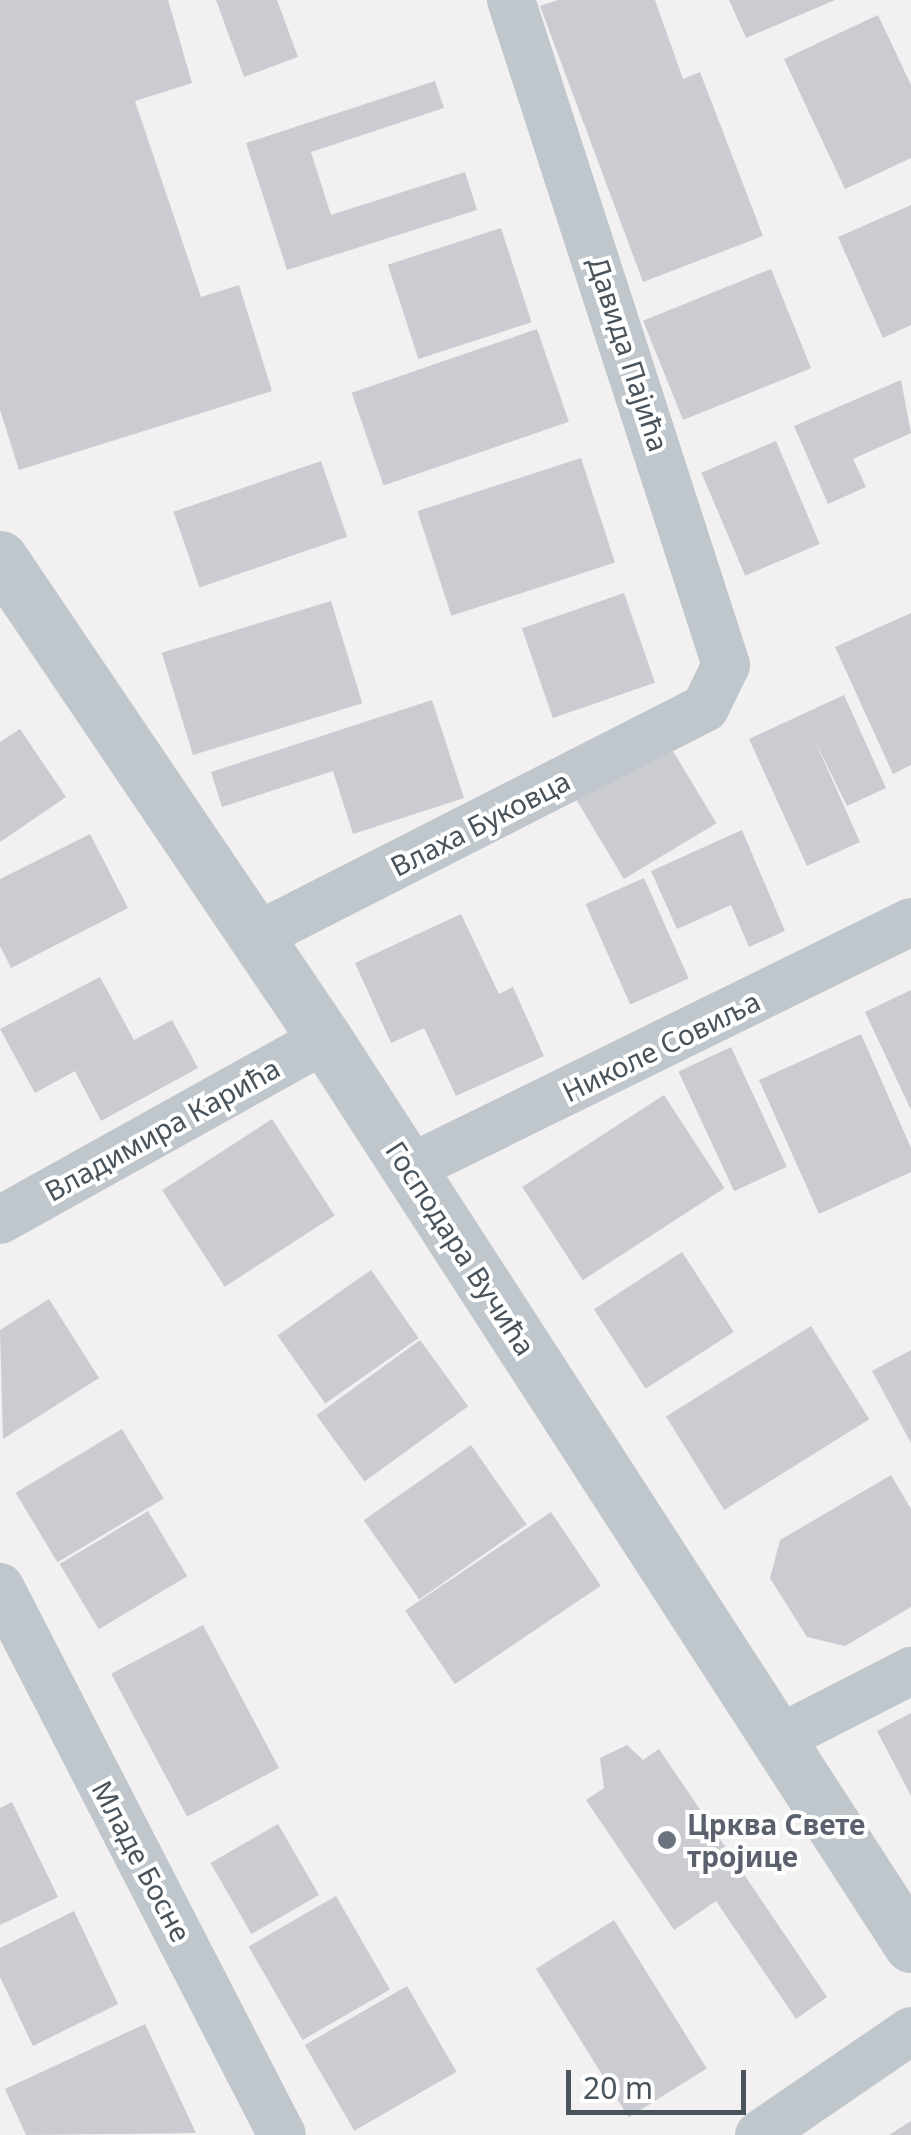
<!DOCTYPE html>
<html>
<head>
<meta charset="utf-8">
<style>
	body { margin:0 }
	#map { position:relative; width:911px; height:2135px; overflow:hidden; background:#f2f0f0; font-family:"Noto Sans",sans-serif }
	div>[style] { position:absolute }
	.building>* { inset:0; background:#caccd2; transform-origin:0 0 }
	.minor>* { height:48px; margin:-24px; padding:0 24px; transform-origin:24px; border-radius:24px; background:#bfc7cd }
	.tertiary>* { height:55px; margin:-27.5px; padding:0 27.5px; transform-origin:27.5px; border-radius:27.5px; background:#bfc7cd }
	.dots>* { width:28px; height:28px; translate:-50% -50%; box-sizing:border-box; border:5px solid #fff; border-radius:50% }
	span { translate:-50% -50%; white-space:nowrap; text-align:center; line-height:1.15; -webkit-text-stroke:8px #fff; paint-order:stroke }
	.street-label { font-size:28px; color:#49535b }
	.worship-label { font-size:28px; color:#5b616d; font-weight:700 }
	.left { translate:0 -50%; text-align:left }
	.scale { position:absolute; left:566px; top:2070px; width:180px; height:45px; box-sizing:border-box; border:5px solid #49535b; border-top:0; padding-left:12px; font-size:30px; line-height:35px; white-space:nowrap; color:#49535b; -webkit-text-stroke:8px #fff; paint-order:stroke }
</style>
</head>
<body>
<div id="map">
	<div class="building">
		<div style="clip-path:polygon(0 0,168px 0,192px 83px,135px 101px,201px 297px,239px 285px,272px 391px,19px 470px,0 410px)"></div>
		<div style="clip-path:polygon(216px 0,277px 0,298px 57px,244px 77px)"></div>
		<div style="clip-path:polygon(558px 0,655px 0,683px 79px,700px 72px,763px 236px,643px 282px,540px 6px)"></div>
		<div style="clip-path:polygon(729px 0,835px 0,746px 38px)"></div>
		<div style="clip-path:polygon(878px 15px,911px 85px,911px 158px,845px 189px,784px 59px)"></div>
		<div style="clip-path:polygon(435px 81px,444px 108px,311px 152px,331px 215px,465px 172px,477px 210px,287px 270px,246px 143px)"></div>
		<div style="clip-path:polygon(911px 205px,911px 325px,883px 338px,838px 237px)"></div>
		<div style="left:501px;top:228px;width:99px;height:119px;rotate:72deg"></div>
		<div style="left:771px;top:269px;width:107px;height:138px;rotate:68deg"></div>
		<div style="left:537px;top:329px;width:98px;height:196px;rotate:71deg"></div>
		<div style="clip-path:polygon(901px 380px,911px 433px,853px 459px,866px 487px,828px 504px,794px 426px)"></div>
		<div style="left:776px;top:441px;width:112px;height:81px;rotate:67deg"></div>
		<div style="left:581px;top:458px;width:110px;height:172px;rotate:72deg"></div>
		<div style="left:321px;top:461px;width:80px;height:156px;rotate:71deg"></div>
		<div style="left:624px;top:593px;width:95px;height:108px;rotate:71deg"></div>
		<div style="left:331px;top:601px;width:107px;height:177px;rotate:73deg"></div>
		<div style="clip-path:polygon(911px 613px,911px 765px,893px 774px,835px 647px)"></div>
		<div style="clip-path:polygon(844px 695px,886px 788px,847px 806px,814px 739px,860px 842px,807px 866px,749px 739px)"></div>
		<div style="clip-path:polygon(432px 700px,464px 798px,353px 834px,333px 771px,222px 807px,211px 772px)"></div>
		<div style="clip-path:polygon(20px 729px,66px 797px,0 842px,0 742px)"></div>
		<div style="left:667px;top:741px;width:96px;height:108px;rotate:59deg"></div>
		<div style="clip-path:polygon(742px 830px,785px 931px,749px 947px,731px 905px,677px 929px,651px 871px)"></div>
		<div style="clip-path:polygon(90px 834px,128px 908px,11px 968px,0 946px,0 879px)"></div>
		<div style="left:644px;top:878px;width:110px;height:64px;rotate:66deg"></div>
		<div style="clip-path:polygon(461px 914px,499px 994px,513px 987px,544px 1056px,456px 1096px,424px 1028px,391px 1043px,355px 963px)"></div>
		<div style="clip-path:polygon(100px 977px,134px 1040px,172px 1020px,198px 1068px,101px 1121px,75px 1071px,35px 1093px,0 1029px)"></div>
		<div style="clip-path:polygon(911px 990px,911px 1110px,865px 1012px)"></div>
		<div style="clip-path:polygon(861px 1034px,911px 1148px,911px 1172px,819px 1214px,759px 1080px)"></div>
		<div style="left:731px;top:1047px;width:132px;height:58px;rotate:65deg"></div>
		<div style="left:664px;top:1095px;width:111px;height:169px;rotate:57deg"></div>
		<div style="left:272px;top:1119px;width:115px;height:131px;rotate:57deg"></div>
		<div style="left:682px;top:1252px;width:95px;height:105px;rotate:57deg"></div>
		<div style="left:371px;top:1270px;width:83px;height:114px;rotate:55deg"></div>
		<div style="clip-path:polygon(49px 1299px,99px 1378px,3px 1439px,0 1330px)"></div>
		<div style="left:811px;top:1326px;width:110px;height:171px;rotate:58deg"></div>
		<div style="left:420px;top:1340px;width:82px;height:128px;rotate:54deg"></div>
		<div style="clip-path:polygon(911px 1350px,911px 1443px,872px 1371px)"></div>
		<div style="left:122px;top:1429px;width:81px;height:124px;rotate:59deg"></div>
		<div style="left:471px;top:1445px;width:97px;height:131px;rotate:55deg"></div>
		<div style="clip-path:polygon(891px 1475px,911px 1509px,911px 1607px,845px 1646px,807px 1637px,770px 1578px,780px 1540px)"></div>
		<div style="left:148px;top:1511px;width:76px;height:103px;rotate:59deg"></div>
		<div style="left:551px;top:1512px;width:89px;height:176px;rotate:56deg"></div>
		<div style="left:203px;top:1625px;width:162px;height:104px;rotate:62deg"></div>
		<div style="clip-path:polygon(911px 1713px,911px 1796px,877px 1731px)"></div>
		<div style="clip-path:polygon(627px 1745px,643px 1760px,659px 1749px,827px 1997px,796px 2019px,716px 1901px,674px 1930px,586px 1800px,604px 1788px,600px 1758px)"></div>
		<div style="clip-path:polygon(12px 1802px,58px 1897px,0 1925px,0 1808px)"></div>
		<div style="left:278px;top:1824px;width:82px;height:78px;rotate:60deg"></div>
		<div style="left:336px;top:1896px;width:108px;height:101px;rotate:60deg"></div>
		<div style="clip-path:polygon(74px 1911px,118px 2004px,33px 2046px,0 1977px,0 1948px)"></div>
		<div style="left:614px;top:1920px;width:175px;height:92px;rotate:58deg"></div>
		<div style="left:407px;top:1986px;width:99px;height:118px;rotate:60deg"></div>
		<div style="clip-path:polygon(145px 2024px,196px 2133px,26px 2135px,5px 2089px)"></div>
		<div style="clip-path:polygon(911px 2121px,911px 2135px,889px 2135px)"></div>
	</div>
	<div class="minor">
		<div style="left:255px;top:937px;width:505px;rotate:-26.97deg"></div>
		<div style="left:705px;top:708px;width:48px;rotate:-64deg"></div>
		<div style="left:726px;top:665px;width:699px;rotate:-107.92deg"></div>
		<div style="left:410px;top:1168px;width:558px;rotate:-26.15deg"></div>
		<div style="left:0;top:1220px;width:372px;rotate:-29.1deg"></div>
		<div style="left:0;top:1587px;width:616px;rotate:62.77deg"></div>
		<div style="left:776px;top:1740px;width:152px;rotate:-27.1deg"></div>
		<div style="left:759px;top:2135px;width:184px;rotate:-34.4deg"></div>
	</div>
	<div class="tertiary">
		<div style="left:0;top:558px;width:581px;rotate:55.95deg"></div>
		<div style="left:325px;top:1039px;width:1079px;rotate:57.11deg"></div>
	</div>
	<div class="dots">
		<div style="left:667px;top:1840px;background:#6b7280"></div>
	</div>
	<div class="street-label">
		<span style="left:629px;top:354px;rotate:72deg">Давида Пајића</span>
		<span style="left:480px;top:823px;rotate:-27deg">Влаха Буковца</span>
		<span style="left:661px;top:1046px;rotate:-26deg">Николе Совиља</span>
		<span style="left:162px;top:1129px;rotate:-29deg">Владимира Карића</span>
		<span style="left:461px;top:1248px;rotate:57deg">Господара Вучића</span>
		<span style="left:142px;top:1861px;rotate:62deg">Младе Босне</span>
	</div>
	<div class="worship-label">
		<span class="left" style="left:687px;top:1840px">Црква Свете<br>тројице</span>
	</div>
	<div class="scale">20 m</div>
</div>
</body>
</html>
